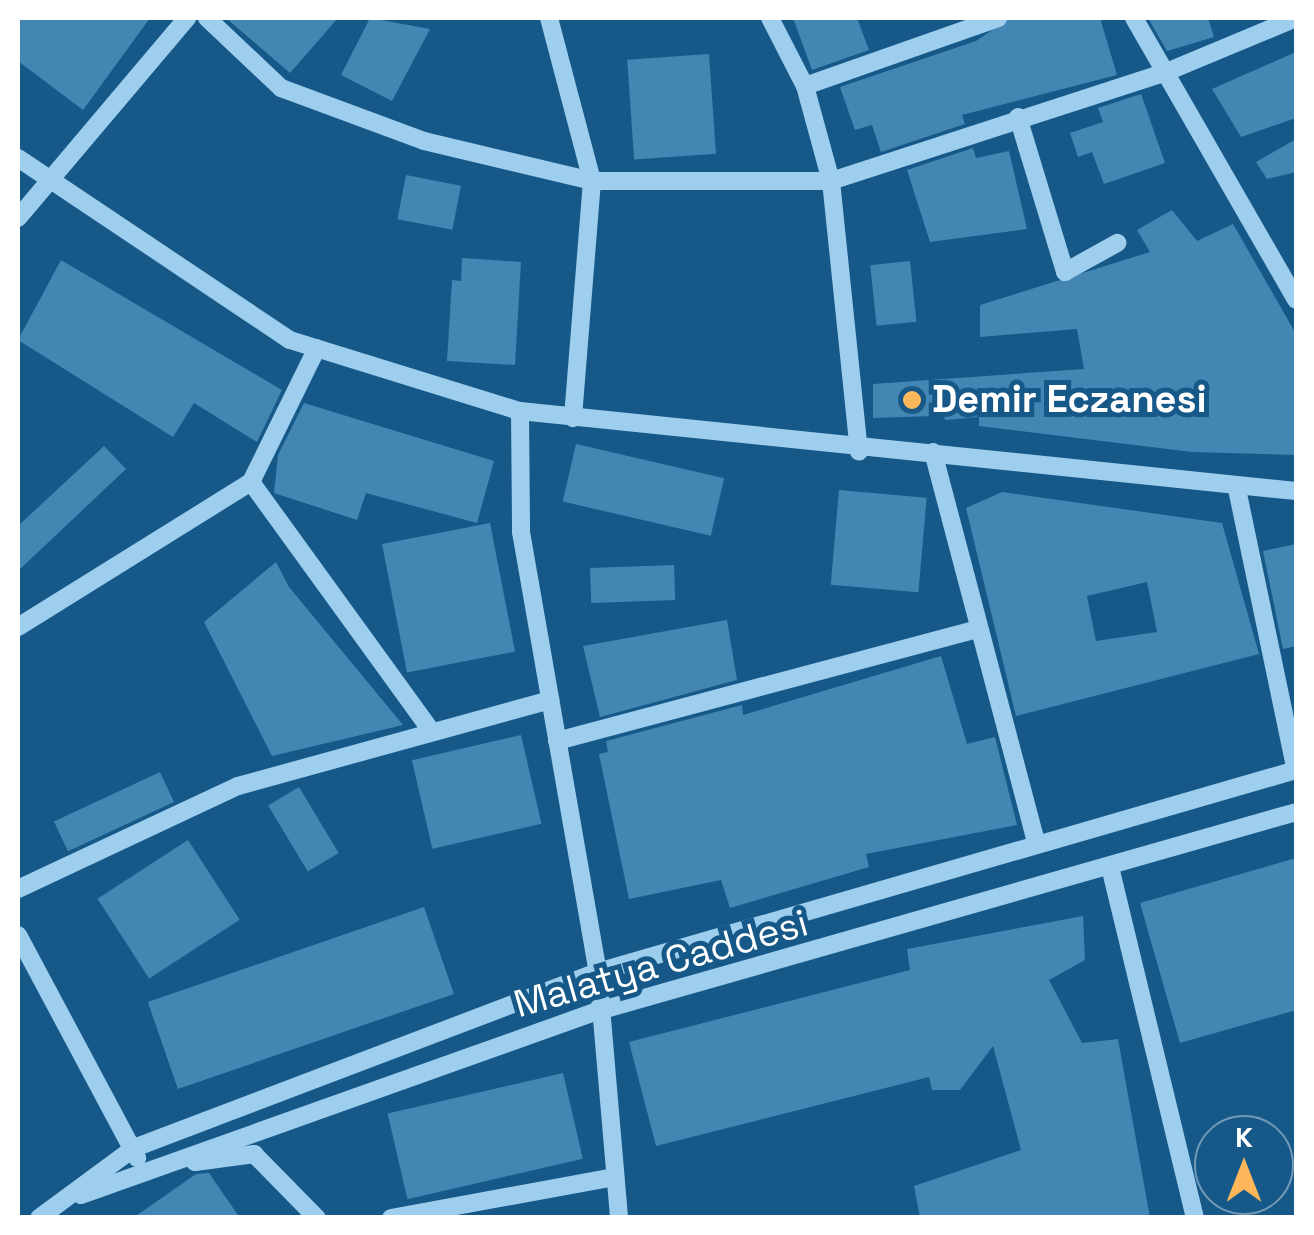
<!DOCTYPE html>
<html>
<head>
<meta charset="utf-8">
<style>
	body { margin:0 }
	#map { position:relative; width:1314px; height:1235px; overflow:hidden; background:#165989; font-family:"Space Grotesk",sans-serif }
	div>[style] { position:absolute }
	.building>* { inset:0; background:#4386b3; transform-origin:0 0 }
	.minor>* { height:18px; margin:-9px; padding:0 9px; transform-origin:9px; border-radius:9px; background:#9eceee }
	.dots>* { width:28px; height:28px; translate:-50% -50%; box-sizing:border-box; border:5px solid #165989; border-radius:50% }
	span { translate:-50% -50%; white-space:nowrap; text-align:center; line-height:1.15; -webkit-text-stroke:10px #165989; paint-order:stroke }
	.poi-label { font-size:38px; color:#fff; font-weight:700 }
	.left { translate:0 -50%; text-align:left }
	.street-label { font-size:38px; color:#fff }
	.frame { position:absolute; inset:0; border:20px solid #fff; pointer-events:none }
	.north { position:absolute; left:1194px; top:1115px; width:100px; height:100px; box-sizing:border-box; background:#165989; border:2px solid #739bb8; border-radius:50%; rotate:0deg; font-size:28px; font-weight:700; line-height:40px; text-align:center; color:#fff }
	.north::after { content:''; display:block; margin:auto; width:35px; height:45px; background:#ffb75b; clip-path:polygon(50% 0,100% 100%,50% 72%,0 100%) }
</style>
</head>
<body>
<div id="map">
	<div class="building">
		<div style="clip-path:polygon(18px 18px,150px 18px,83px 110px,18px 61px)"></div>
		<div style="clip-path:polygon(226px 18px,338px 18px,290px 73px)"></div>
		<div style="clip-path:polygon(370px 18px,430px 29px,392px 101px,341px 75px)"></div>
		<div style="clip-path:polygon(793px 18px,857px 18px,869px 50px,812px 70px)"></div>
		<div style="clip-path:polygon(1010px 18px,1100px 18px,1117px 75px,962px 115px,965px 124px,881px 152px,872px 125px,855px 130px,840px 87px,976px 41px)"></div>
		<div style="clip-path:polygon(1148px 18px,1208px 18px,1214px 37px,1167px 51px)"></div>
		<div style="clip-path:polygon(1296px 52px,1296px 118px,1241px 137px,1212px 89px)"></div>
		<div style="left:709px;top:54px;width:100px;height:82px;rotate:86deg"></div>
		<div style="clip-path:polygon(1141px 94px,1165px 163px,1104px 184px,1092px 152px,1078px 157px,1070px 133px,1103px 122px,1098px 108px)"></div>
		<div style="clip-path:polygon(1296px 139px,1296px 172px,1267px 179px,1256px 162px)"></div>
		<div style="clip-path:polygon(973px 148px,976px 158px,1009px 151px,1027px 229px,930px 242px,907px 170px)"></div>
		<div style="left:406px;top:175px;width:56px;height:45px;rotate:11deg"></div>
		<div style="clip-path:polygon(1172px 210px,1197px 241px,1233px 224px,1296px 334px,1296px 455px,1192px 452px,979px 426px,979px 417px,945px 420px,936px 385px,934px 416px,873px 418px,873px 384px,1084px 369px,1077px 329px,980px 337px,980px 305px,1150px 252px,1137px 230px)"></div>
		<div style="clip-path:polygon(462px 258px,521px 262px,515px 365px,447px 361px,452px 280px,461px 281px)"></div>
		<div style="clip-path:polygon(61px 260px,282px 390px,257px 442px,194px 403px,173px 437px,18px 340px)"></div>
		<div style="left:910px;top:261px;width:61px;height:40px;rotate:84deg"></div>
		<div style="clip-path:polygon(304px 403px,494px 461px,477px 523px,366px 493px,357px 520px,274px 493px,278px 455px)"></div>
		<div style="left:576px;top:444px;width:152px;height:59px;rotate:13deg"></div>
		<div style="clip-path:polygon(104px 446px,126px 469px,18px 571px,18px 526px)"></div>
		<div style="left:839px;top:490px;width:88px;height:95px;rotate:5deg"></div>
		<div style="clip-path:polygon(evenodd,1002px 492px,1222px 523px,1259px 654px,1016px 716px,966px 508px,1002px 492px,1147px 582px,1157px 632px,1096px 641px,1087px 596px,1147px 582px)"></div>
		<div style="left:490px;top:523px;width:131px;height:110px;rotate:79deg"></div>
		<div style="clip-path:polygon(1296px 544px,1296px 646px,1283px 649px,1263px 551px)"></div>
		<div style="clip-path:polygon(276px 562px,289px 587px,403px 725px,272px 756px,204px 622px)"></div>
		<div style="left:674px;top:565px;width:35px;height:84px;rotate:88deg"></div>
		<div style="clip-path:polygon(727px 620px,737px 680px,600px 717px,583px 646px)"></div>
		<div style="clip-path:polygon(941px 656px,967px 744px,995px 737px,1017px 825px,866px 854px,869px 867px,730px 908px,721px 880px,629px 899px,599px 754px,608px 752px,606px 741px,742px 705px,743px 715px)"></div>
		<div style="left:521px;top:735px;width:91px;height:112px;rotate:77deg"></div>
		<div style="left:160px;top:772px;width:33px;height:117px;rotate:65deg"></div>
		<div style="left:299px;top:787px;width:77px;height:36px;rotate:59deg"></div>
		<div style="left:188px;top:840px;width:95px;height:108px;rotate:57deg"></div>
		<div style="clip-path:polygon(1296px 858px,1296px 1010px,1180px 1043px,1140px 903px)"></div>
		<div style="left:424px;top:907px;width:92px;height:292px;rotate:71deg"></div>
		<div style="clip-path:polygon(1083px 916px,1085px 960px,1049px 980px,1082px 1043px,1118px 1039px,1150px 1218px,920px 1218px,914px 1186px,1021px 1150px,993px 1046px,960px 1090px,932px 1090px,929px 1077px,656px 1146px,629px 1042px,910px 970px,907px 949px)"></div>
		<div style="left:563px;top:1073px;width:88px;height:180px;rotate:77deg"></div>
		<div style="clip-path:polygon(209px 1173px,240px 1218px,133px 1218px,196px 1174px)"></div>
	</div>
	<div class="minor">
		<div style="left:207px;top:18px;width:102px;rotate:43.4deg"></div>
		<div style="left:281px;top:88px;width:153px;rotate:20.3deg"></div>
		<div style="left:424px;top:141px;width:173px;rotate:13.4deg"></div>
		<div style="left:592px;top:181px;width:239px"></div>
		<div style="left:831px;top:181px;width:350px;rotate:-18deg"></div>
		<div style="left:1164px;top:73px;width:143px;rotate:-22.6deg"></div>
		<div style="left:549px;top:18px;width:169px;rotate:75.2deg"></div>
		<div style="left:592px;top:181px;width:238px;rotate:94.6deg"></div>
		<div style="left:770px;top:18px;width:76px;rotate:62.8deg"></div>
		<div style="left:805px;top:86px;width:98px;rotate:74.7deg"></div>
		<div style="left:831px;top:181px;width:272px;rotate:84.1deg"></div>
		<div style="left:1134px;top:18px;width:325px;rotate:60.1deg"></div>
		<div style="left:805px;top:86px;width:205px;rotate:-19.4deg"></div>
		<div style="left:1018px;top:117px;width:162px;rotate:73.1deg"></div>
		<div style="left:1065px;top:272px;width:60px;rotate:-29.1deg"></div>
		<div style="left:18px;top:158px;width:327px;rotate:33.8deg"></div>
		<div style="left:290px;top:340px;width:241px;rotate:17.2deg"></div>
		<div style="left:520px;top:411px;width:780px;rotate:5.89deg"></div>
		<div style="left:18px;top:218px;width:262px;rotate:-49.8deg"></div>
		<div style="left:520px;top:411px;width:121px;rotate:89.5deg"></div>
		<div style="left:521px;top:532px;width:447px;rotate:80.1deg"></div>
		<div style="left:598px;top:972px;width:247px;rotate:85.1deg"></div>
		<div style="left:933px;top:452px;width:404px;rotate:75.2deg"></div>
		<div style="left:251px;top:482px;width:305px;rotate:54.1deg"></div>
		<div style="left:1237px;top:489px;width:288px;rotate:78.2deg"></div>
		<div style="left:18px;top:627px;width:274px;rotate:-31.9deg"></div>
		<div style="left:251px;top:482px;width:149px;rotate:-63.8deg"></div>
		<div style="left:557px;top:741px;width:432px;rotate:-14.9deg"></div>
		<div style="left:1111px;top:871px;width:357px;rotate:76.4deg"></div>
		<div style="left:18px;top:889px;width:243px;rotate:-25.1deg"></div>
		<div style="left:238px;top:786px;width:324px;rotate:-15.4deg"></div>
		<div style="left:18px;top:935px;width:253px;rotate:61.9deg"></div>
		<div style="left:195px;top:1162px;width:60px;rotate:-7.7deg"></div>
		<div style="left:254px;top:1154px;width:90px;rotate:45.5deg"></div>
		<div style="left:81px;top:1195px;width:546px;rotate:-19.6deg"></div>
		<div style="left:595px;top:1012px;width:729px;rotate:-15.92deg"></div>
		<div style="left:39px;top:1218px;width:118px;rotate:-36.4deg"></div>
		<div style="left:134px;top:1148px;width:496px;rotate:-20.8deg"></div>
		<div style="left:598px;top:972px;width:727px;rotate:-16.14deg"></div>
		<div style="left:391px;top:1218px;width:228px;rotate:-10.4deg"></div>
	</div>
	<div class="dots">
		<div style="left:912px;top:400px;background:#ffb75b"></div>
	</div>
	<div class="poi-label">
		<span class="left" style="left:932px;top:400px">Demir Eczanesi</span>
	</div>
	<div class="street-label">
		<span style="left:661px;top:964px;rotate:-16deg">Malatya Caddesi</span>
	</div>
	<div class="frame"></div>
	<div class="north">K</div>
</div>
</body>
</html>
